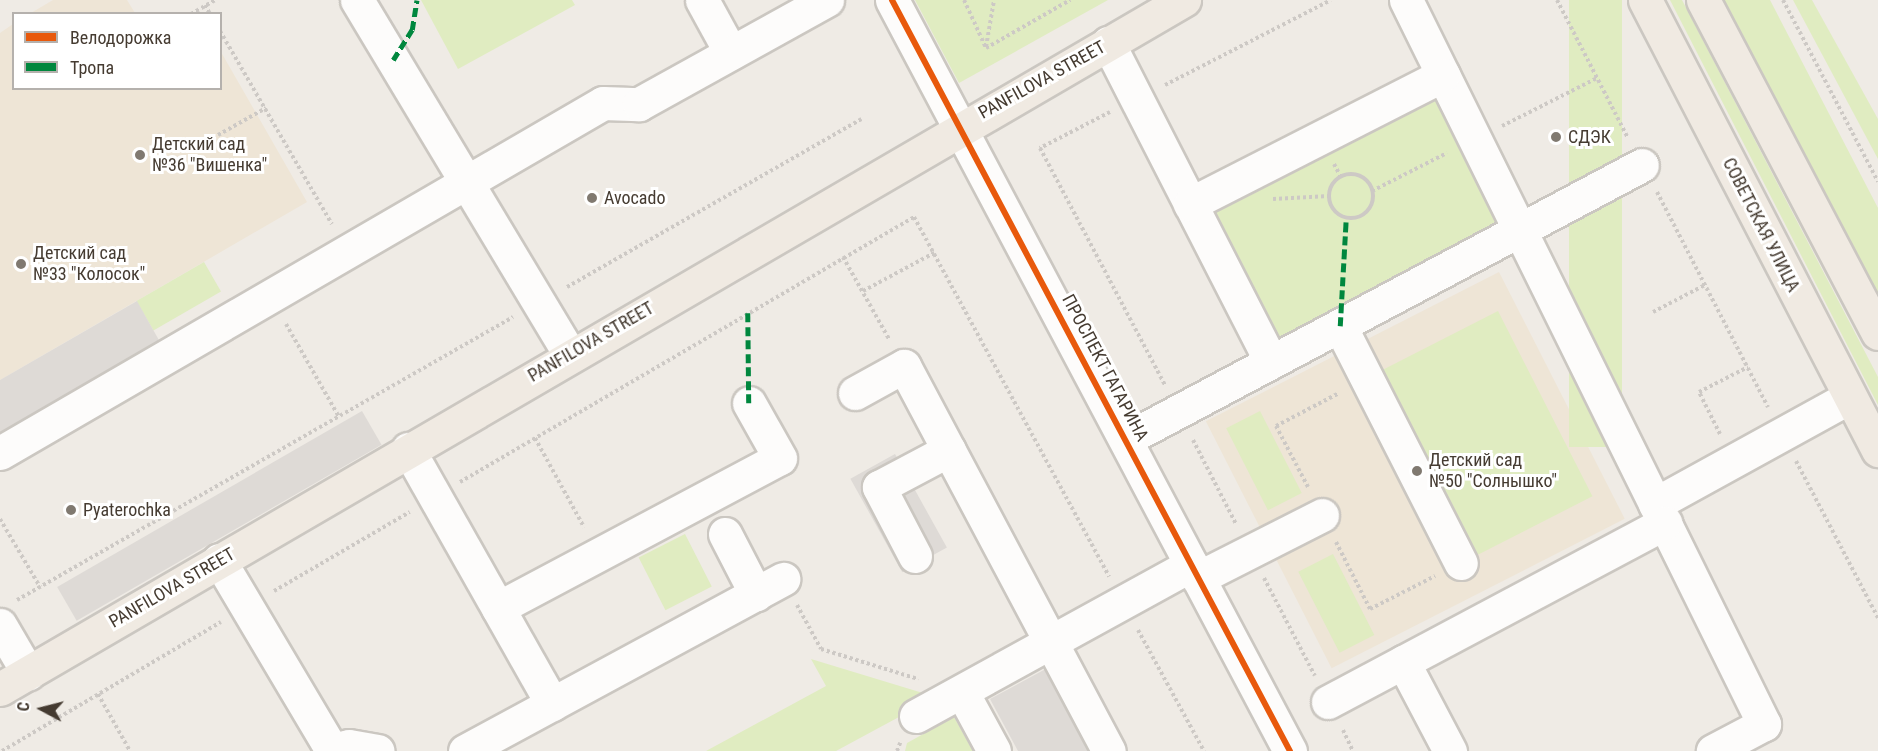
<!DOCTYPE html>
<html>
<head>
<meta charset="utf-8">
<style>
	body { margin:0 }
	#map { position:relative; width:1878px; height:751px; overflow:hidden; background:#efebe5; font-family:"Roboto Condensed",sans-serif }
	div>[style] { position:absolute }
	.education>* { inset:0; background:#eee5d6; transform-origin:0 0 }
	.green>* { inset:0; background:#e0ecc1; transform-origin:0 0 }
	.parking>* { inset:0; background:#dedad6; transform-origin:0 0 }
	.path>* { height:4px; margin-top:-2px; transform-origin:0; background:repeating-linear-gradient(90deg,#cdc9c5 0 3px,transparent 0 6px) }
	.path>.ring { margin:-2px; padding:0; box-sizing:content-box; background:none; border:4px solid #cdc9c5; border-radius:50% }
	.roads { filter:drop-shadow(2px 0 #cbc7c1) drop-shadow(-2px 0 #cbc7c1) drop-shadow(0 2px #cbc7c1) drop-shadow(0 -2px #cbc7c1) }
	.minor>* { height:33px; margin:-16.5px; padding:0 16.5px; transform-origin:16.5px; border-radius:16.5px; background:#fdfcfb }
	.major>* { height:33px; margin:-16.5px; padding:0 16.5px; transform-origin:16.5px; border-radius:16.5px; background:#f0eae2 }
	.quiet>* { height:4.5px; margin-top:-2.25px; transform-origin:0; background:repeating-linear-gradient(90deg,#00873e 0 9px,transparent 0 13.5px) }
	.cycleway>* { height:6px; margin:-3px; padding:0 3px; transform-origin:3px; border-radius:3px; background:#e8590c }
	.dots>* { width:16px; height:16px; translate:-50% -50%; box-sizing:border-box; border:3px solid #fff; border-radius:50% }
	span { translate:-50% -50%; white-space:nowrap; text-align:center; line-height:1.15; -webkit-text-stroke:6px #fff; paint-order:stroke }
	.street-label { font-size:18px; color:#453b31 }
	.poi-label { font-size:18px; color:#453b31 }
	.left { translate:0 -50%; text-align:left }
	.legend { position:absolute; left:12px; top:12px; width:210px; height:78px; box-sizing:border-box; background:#fff; border:2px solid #b5b1ad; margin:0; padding:8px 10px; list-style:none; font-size:18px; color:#453b31 }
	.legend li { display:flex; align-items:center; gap:12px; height:30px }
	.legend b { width:30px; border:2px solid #b5b1ad }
	.north { position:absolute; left:12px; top:679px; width:60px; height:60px; -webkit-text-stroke:4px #fff; paint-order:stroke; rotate:277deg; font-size:16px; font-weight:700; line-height:24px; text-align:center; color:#453b31 }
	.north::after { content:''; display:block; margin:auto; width:21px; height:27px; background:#453b31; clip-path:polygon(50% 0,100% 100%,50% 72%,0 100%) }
</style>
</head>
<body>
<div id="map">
	<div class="education">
		<div style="clip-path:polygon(53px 0,127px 0,135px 13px,31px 13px)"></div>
		<div style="clip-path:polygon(13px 24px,14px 88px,220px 88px,221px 52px,307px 202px,0 380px,0 33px)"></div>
		<div style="left:1499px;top:272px;width:277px;height:329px;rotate:63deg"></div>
	</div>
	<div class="green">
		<div style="clip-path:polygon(421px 0,572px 0,575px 5px,458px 69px)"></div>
		<div style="clip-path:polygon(915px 0,1108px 0,959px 83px)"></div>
		<div style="left:1569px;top:0;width:53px;height:447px"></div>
		<div style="clip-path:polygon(1670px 0,1682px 0,1878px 377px,1878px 405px)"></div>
		<div style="clip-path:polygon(1721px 0,1770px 0,1878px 208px,1878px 301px)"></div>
		<div style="clip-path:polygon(1793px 0,1812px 0,1878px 119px,1878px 159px)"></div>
		<div style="left:1440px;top:95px;width:146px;height:259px;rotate:63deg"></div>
		<div style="left:204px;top:262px;width:34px;height:78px;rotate:60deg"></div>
		<div style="left:1498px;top:311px;width:208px;height:138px;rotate:63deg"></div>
		<div style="left:1260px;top:411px;width:92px;height:38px;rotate:63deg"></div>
		<div style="left:685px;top:534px;width:59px;height:52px;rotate:63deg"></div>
		<div style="left:1333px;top:554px;width:91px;height:39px;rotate:63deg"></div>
		<div style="clip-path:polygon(811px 659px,936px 697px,836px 751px,706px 751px,826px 686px)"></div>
		<div style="clip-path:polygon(954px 717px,973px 751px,905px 751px,907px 743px)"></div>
	</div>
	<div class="parking">
		<div style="clip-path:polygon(137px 301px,165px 351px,0 447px,0 380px)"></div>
		<div style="left:362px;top:411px;width:39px;height:352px;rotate:60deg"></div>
		<div style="left:895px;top:454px;width:107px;height:51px;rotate:61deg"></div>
		<div style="clip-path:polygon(1053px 665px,1100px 751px,1018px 751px,990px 699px)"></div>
	</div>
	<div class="path">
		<div style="left:964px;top:0;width:53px;rotate:65.4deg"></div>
		<div style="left:986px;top:48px;width:97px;rotate:-29.7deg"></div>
		<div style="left:1557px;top:0;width:155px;rotate:62.8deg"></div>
		<div style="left:1783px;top:0;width:205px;rotate:62.4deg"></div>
		<div style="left:205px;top:5px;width:10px;rotate:61deg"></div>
		<div style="left:191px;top:14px;width:28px;rotate:-30deg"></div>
		<div style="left:220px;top:31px;width:223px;rotate:59.9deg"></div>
		<div style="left:986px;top:47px;width:48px;rotate:-80.3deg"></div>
		<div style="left:1165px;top:85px;width:186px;rotate:-27.1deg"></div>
		<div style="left:1110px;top:112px;width:79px;rotate:152.8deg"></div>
		<div style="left:1040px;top:148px;width:268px;rotate:62.2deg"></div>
		<div style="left:1502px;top:126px;width:106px;rotate:-26.8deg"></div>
		<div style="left:218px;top:135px;width:55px;rotate:-29.4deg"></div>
		<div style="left:1334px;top:164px;width:15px;rotate:62deg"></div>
		<div class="ring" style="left:1329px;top:174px;width:40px;height:40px"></div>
		<div style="left:1372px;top:191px;width:84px;rotate:-26.9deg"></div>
		<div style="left:1657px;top:192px;width:242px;rotate:62.7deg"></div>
		<div style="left:1273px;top:199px;width:56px;rotate:-3.1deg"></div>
		<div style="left:843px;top:257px;width:94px;rotate:60.7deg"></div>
		<div style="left:567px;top:287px;width:339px;rotate:-29.7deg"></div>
		<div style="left:863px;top:291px;width:81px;rotate:-28.2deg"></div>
		<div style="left:1653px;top:312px;width:59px;rotate:-27.4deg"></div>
		<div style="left:286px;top:324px;width:107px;rotate:60.3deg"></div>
		<div style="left:1720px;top:434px;width:47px;rotate:-116.6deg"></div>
		<div style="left:1699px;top:392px;width:55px;rotate:-27deg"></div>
		<div style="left:535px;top:438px;width:102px;rotate:61.2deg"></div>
		<div style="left:1193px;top:440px;width:94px;rotate:62.9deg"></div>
		<div style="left:1796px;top:461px;width:177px;rotate:62.4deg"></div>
		<div style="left:460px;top:482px;width:526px;rotate:-30.27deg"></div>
		<div style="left:914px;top:217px;width:409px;rotate:61.5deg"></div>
		<div style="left:1308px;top:487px;width:69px;rotate:-117.7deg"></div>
		<div style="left:1276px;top:426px;width:71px;rotate:-27.6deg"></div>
		<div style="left:0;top:519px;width:79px;rotate:59.5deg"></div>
		<div style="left:1336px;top:542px;width:75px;rotate:63.1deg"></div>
		<div style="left:1370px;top:609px;width:73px;rotate:-26.9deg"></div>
		<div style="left:1264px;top:578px;width:110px;rotate:62.5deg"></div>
		<div style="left:274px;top:591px;width:157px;rotate:-30.2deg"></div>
		<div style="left:17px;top:600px;width:571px;rotate:-29.71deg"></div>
		<div style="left:797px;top:605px;width:50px;rotate:61.4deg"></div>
		<div style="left:821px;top:649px;width:102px;rotate:17.2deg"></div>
		<div style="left:1138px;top:630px;width:138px;rotate:61.4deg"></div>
		<div style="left:98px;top:694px;width:65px;rotate:60.7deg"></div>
		<div style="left:1343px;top:730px;width:23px;rotate:65deg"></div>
		<div style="left:2px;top:751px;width:254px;rotate:-30.5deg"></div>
		<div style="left:897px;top:751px;width:9px;rotate:-69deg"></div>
	</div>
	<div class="roads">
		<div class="minor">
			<div style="left:357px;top:0;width:413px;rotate:59deg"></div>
			<div style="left:702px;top:0;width:60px;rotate:61.3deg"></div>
			<div style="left:892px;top:0;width:850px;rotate:62.08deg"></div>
			<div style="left:1406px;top:0;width:808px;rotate:63.69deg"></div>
			<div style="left:1764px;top:724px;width:58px;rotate:152.1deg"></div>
			<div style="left:1108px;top:43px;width:358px;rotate:62.9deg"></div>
			<div style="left:1190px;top:204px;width:284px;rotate:-27deg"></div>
			<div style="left:1340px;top:326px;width:266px;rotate:63deg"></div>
			<div style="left:855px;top:393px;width:56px;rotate:-28.9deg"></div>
			<div style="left:904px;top:366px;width:436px;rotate:62deg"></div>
			<div style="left:1126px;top:439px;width:584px;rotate:-27.97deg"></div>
			<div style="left:408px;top:449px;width:293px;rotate:60.5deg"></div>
			<div style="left:0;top:453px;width:697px;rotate:-30.13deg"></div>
			<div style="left:603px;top:103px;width:36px;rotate:2deg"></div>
			<div style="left:639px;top:104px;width:215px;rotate:-29deg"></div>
			<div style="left:1655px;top:504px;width:222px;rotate:-28.8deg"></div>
			<div style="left:725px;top:534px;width:68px;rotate:62.7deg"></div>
			<div style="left:915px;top:556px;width:78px;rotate:-117.6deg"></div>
			<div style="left:879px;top:487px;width:79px;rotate:-27.9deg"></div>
			<div style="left:219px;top:560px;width:221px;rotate:59.3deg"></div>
			<div style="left:332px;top:750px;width:17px;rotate:-13deg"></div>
			<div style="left:349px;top:746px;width:29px;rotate:10deg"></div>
			<div style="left:1198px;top:578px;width:139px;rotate:-26.9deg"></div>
			<div style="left:498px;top:608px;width:319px;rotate:-28deg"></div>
			<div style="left:780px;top:458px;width:63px;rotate:-119.4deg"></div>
			<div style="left:0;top:625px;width:56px;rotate:59.7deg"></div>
			<div style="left:1403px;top:662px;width:101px;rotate:62.2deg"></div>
			<div style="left:962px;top:692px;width:67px;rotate:61.5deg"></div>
			<div style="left:1328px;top:702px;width:382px;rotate:-28deg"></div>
			<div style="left:916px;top:716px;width:314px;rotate:-28.8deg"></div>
			<div style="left:465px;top:751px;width:362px;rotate:-28.4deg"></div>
		</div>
		<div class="major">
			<div style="left:1645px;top:0;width:507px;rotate:62.63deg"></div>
			<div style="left:1703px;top:0;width:376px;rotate:62.3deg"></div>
			<div style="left:0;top:689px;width:1370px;rotate:-30.2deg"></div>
		</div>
	</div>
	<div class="quiet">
		<div style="left:393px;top:60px;width:36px;rotate:-58deg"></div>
		<div style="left:412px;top:30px;width:30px;rotate:-81deg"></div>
		<div style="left:748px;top:313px;width:90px;rotate:89.4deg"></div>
		<div style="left:1340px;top:326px;width:108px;rotate:-86.8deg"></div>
	</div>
	<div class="cycleway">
		<div style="left:892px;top:0;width:850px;rotate:62.08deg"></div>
	</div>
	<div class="dots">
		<div style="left:1556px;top:137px;background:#807970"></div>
		<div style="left:140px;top:155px;background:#807970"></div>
		<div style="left:592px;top:198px;background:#807970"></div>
		<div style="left:21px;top:264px;background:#807970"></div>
		<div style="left:1417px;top:471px;background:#807970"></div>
		<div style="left:71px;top:510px;background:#807970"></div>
	</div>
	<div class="street-label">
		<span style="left:1042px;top:80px;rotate:-29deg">PANFILOVA STREET</span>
		<span style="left:1761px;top:225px;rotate:63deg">СОВЕТСКАЯ УЛИЦА</span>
		<span style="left:591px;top:342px;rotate:-30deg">PANFILOVA STREET</span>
		<span style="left:1105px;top:368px;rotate:62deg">ПРОСПЕКТ ГАГАРИНА</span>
		<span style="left:172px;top:588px;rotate:-30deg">PANFILOVA STREET</span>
	</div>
	<div class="poi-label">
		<span class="left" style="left:1568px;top:137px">СДЭК</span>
		<span class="left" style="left:152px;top:155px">Детский сад<br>№36 "Вишенка"</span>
		<span class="left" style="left:604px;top:198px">Avocado</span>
		<span class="left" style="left:33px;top:264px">Детский сад<br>№33 "Колосок"</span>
		<span class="left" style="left:1429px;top:471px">Детский сад<br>№50 "Солнышко"</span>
		<span class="left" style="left:83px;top:510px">Pyaterochka</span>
	</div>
	<ul class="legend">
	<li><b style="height:8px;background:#e8590c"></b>Велодорожка</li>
	<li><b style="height:8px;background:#00873e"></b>Тропа</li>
	</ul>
	<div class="north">С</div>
</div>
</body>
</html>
